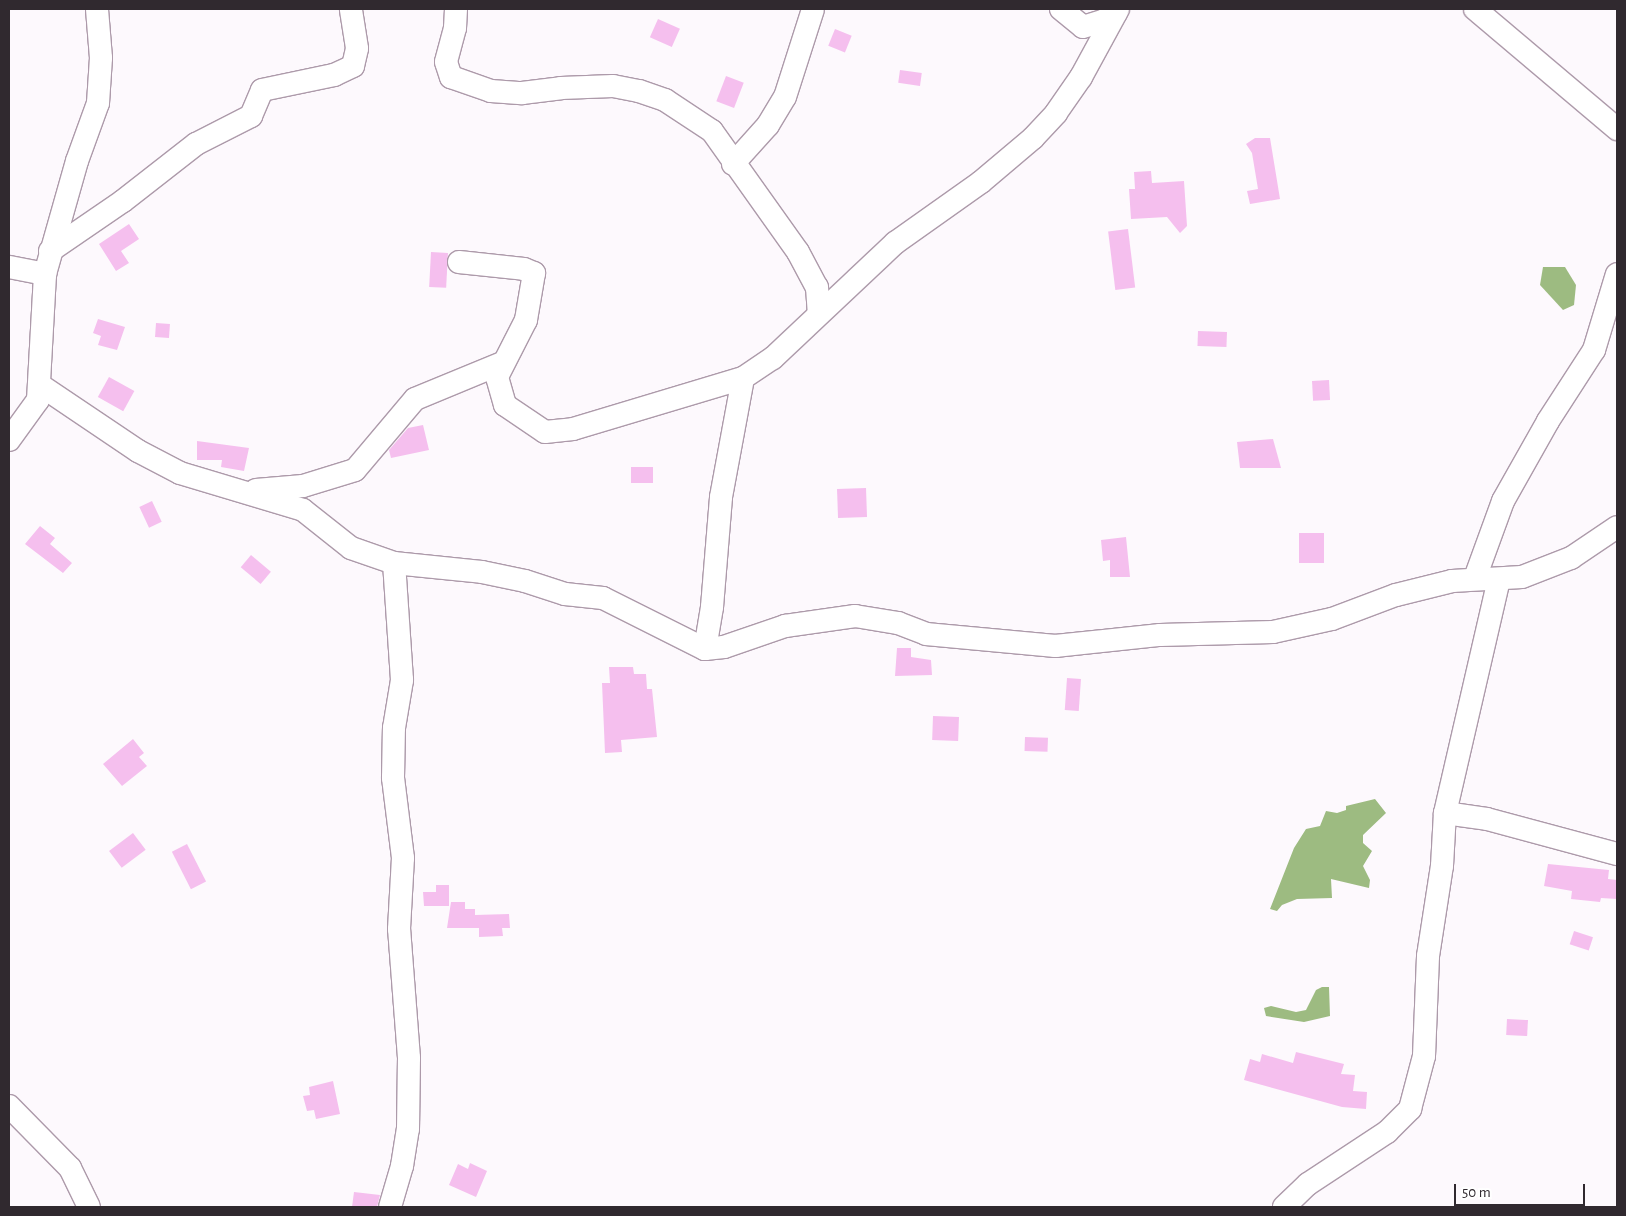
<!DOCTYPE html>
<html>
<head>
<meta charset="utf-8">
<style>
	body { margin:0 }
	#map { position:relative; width:1626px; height:1216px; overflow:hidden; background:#fdf9fd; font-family:"Alegreya Sans",sans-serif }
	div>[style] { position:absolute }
	.water>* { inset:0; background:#9dbb81 }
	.building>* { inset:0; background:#f5bfee; transform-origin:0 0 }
	.roads { filter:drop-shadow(1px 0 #ad9aaa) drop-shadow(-1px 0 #ad9aaa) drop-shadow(0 1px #ad9aaa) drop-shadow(0 -1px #ad9aaa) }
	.minor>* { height:22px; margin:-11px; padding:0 11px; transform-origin:11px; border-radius:11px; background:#fff }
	span { translate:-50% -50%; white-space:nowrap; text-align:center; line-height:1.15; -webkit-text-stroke:4px #fff; paint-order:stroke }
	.frame { position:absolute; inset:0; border:10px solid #30292f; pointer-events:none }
	.scale { position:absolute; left:1454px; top:1184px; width:131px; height:22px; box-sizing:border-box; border:2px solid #30292f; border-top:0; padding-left:6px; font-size:15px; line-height:18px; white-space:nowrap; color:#30292f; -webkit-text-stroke:4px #fff; paint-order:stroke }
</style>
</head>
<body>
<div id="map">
	<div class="water">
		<div style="clip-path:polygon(1543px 267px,1565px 267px,1576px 285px,1574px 305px,1563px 310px,1540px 285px)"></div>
		<div style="clip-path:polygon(1375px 799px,1386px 813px,1363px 835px,1363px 843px,1372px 851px,1363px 866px,1370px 880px,1369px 888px,1331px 879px,1332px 898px,1297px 899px,1282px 905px,1277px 911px,1270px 909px,1294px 848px,1306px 829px,1320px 826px,1326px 811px,1337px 813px,1346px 810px,1346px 806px)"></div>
		<div style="clip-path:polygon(1322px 987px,1329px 987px,1330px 1016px,1304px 1022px,1266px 1016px,1264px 1008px,1271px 1006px,1296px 1012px,1306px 1010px,1316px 990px)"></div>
	</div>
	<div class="building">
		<div style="left:658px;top:19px;width:24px;height:20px;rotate:24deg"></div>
		<div style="left:835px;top:29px;width:18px;height:18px;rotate:22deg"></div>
		<div style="left:900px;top:70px;width:22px;height:13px;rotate:8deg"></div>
		<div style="left:726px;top:76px;width:19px;height:27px;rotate:21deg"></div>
		<div style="clip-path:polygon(1255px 138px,1270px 138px,1280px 199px,1250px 204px,1247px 191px,1258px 189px,1252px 153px,1246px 144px)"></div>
		<div style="clip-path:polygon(1151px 171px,1152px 183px,1184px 181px,1187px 226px,1180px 233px,1167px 217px,1131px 219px,1129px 189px,1135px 189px,1134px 172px)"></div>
		<div style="clip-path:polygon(129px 224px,139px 239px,121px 251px,129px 263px,116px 271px,99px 244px)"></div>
		<div style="left:1128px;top:229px;width:59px;height:20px;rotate:83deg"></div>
		<div style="left:431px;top:252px;width:17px;height:35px;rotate:3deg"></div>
		<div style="clip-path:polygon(98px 319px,125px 327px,117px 350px,98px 345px,101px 336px,93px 333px)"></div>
		<div style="left:156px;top:323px;width:14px;height:14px;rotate:4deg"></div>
		<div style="left:1198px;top:331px;width:29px;height:15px;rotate:2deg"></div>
		<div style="left:109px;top:377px;width:29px;height:23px;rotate:29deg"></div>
		<div style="left:1329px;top:380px;width:20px;height:17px;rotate:87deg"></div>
		<div style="clip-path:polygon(423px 425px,429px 450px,391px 458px,389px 450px,408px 428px)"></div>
		<div style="clip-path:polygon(1273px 439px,1281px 468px,1240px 468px,1237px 442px)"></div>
		<div style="clip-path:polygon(197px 441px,249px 448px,244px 471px,221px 467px,222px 460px,197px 460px)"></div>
		<div style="left:631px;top:467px;width:22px;height:16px"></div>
		<div style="left:866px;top:488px;width:29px;height:29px;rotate:88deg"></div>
		<div style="left:152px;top:501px;width:23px;height:14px;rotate:65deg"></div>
		<div style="clip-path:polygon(40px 526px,55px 538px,50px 544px,72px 563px,63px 573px,25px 544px)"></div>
		<div style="left:1299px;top:533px;width:25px;height:30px"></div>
		<div style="clip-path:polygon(1126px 537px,1130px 577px,1110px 577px,1110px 560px,1103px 561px,1101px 540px)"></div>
		<div style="left:251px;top:555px;width:26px;height:16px;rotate:40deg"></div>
		<div style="clip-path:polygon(897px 648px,911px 648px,911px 657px,931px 660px,932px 675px,895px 676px)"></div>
		<div style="clip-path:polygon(609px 667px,633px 667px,634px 674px,646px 674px,647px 689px,652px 689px,657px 737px,621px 740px,622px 752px,605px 753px,602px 683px,610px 683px)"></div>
		<div style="left:1067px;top:678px;width:14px;height:32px;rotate:4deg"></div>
		<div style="left:933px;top:716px;width:26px;height:24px;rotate:2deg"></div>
		<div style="left:1025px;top:737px;width:23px;height:14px;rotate:2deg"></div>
		<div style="clip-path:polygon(133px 739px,144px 753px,139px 757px,147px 766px,122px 786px,103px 764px)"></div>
		<div style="left:133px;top:833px;width:21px;height:30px;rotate:53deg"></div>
		<div style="left:187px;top:844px;width:42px;height:17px;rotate:63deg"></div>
		<div style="clip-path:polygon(1548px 864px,1609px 870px,1608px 879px,1617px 880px,1617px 899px,1601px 898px,1600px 902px,1571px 899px,1572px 891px,1544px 886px)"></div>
		<div style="clip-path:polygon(436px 885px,449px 885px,449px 906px,424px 906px,423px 892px,436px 892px)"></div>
		<div style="clip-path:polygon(451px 902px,465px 902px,465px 909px,475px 909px,475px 915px,509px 914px,510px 928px,502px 928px,503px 936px,479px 937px,479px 928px,447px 928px)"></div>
		<div style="left:1574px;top:931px;width:20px;height:14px;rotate:18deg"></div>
		<div style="left:1507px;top:1019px;width:21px;height:16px;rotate:3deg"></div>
		<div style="clip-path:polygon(1296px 1052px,1344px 1064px,1341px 1074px,1355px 1075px,1353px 1091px,1367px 1092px,1366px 1109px,1342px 1107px,1244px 1080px,1250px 1059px,1260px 1062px,1262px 1054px,1293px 1063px)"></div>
		<div style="clip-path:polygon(333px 1081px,340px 1114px,316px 1119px,314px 1110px,307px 1111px,303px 1096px,310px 1095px,309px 1087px)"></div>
		<div style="clip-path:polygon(470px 1163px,487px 1171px,476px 1197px,449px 1185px,458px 1164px,468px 1169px)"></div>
		<div style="clip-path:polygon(354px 1192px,380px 1195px,377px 1207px,352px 1207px)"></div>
	</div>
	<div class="roads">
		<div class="minor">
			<div style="left:456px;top:9px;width:19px;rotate:93deg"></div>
			<div style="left:455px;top:28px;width:35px;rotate:105deg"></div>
			<div style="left:446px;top:62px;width:16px;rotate:72deg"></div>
			<div style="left:451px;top:77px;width:42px;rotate:19.3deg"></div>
			<div style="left:491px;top:91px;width:31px;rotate:4deg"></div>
			<div style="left:522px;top:93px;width:39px;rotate:-7deg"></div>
			<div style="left:561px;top:88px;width:52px;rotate:-2.2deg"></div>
			<div style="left:613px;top:86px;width:26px;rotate:11deg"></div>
			<div style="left:639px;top:91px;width:28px;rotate:19deg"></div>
			<div style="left:665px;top:100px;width:56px;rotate:33.4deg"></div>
			<div style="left:712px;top:131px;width:148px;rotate:54.6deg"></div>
			<div style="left:798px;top:252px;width:40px;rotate:62deg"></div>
			<div style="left:817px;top:287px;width:27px;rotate:86deg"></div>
			<div style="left:1061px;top:9px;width:28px;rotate:39deg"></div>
			<div style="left:1083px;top:27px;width:21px;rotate:-17deg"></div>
			<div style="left:1103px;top:21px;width:15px;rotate:-32deg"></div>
			<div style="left:1475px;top:9px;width:186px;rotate:40.2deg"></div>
			<div style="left:733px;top:164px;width:52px;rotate:-48.1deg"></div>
			<div style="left:768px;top:125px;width:33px;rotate:-59deg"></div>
			<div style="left:785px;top:97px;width:92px;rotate:-72.3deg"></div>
			<div style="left:50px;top:251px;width:88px;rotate:-34.4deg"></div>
			<div style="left:123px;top:201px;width:93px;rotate:-38deg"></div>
			<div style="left:196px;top:144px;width:62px;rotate:-27deg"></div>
			<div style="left:251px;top:116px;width:28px;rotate:-67deg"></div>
			<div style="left:262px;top:90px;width:74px;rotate:-11.8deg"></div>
			<div style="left:334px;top:75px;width:21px;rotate:-25deg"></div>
			<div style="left:353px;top:66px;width:18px;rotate:-77deg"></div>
			<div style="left:357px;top:48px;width:39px;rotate:-99deg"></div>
			<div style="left:459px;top:262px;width:65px;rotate:6.1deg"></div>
			<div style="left:524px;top:269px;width:11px;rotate:22deg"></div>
			<div style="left:534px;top:273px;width:48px;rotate:99.7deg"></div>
			<div style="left:526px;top:320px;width:64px;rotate:117deg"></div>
			<div style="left:497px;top:377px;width:29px;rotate:74deg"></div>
			<div style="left:505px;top:405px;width:48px;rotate:34deg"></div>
			<div style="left:545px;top:432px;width:28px;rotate:-6deg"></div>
			<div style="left:573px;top:429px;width:177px;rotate:-16.7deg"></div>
			<div style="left:743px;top:378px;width:36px;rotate:-34deg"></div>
			<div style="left:773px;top:358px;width:168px;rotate:-43.3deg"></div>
			<div style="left:895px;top:243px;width:105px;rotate:-35.3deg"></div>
			<div style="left:981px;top:182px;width:68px;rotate:-40.2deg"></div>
			<div style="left:1033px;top:138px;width:34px;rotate:-47deg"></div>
			<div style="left:1056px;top:113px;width:44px;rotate:-55.2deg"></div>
			<div style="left:1081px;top:77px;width:77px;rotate:-61.4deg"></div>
			<div style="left:9px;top:267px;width:37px;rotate:11deg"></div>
			<div style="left:40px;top:385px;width:118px;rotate:34deg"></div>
			<div style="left:138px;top:451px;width:47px;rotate:27.6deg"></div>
			<div style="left:180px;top:473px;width:128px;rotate:16.7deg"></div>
			<div style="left:303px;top:510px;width:61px;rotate:38.4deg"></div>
			<div style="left:351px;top:548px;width:46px;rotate:19.2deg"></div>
			<div style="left:394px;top:563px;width:88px;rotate:5.8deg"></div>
			<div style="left:482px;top:572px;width:44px;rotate:11.8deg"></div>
			<div style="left:525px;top:581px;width:42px;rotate:18deg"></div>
			<div style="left:565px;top:594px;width:38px;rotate:6deg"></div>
			<div style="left:603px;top:598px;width:114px;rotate:26.6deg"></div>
			<div style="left:705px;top:649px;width:19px;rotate:-6deg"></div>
			<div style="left:724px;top:647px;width:65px;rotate:-19deg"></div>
			<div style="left:785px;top:626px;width:71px;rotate:-8.1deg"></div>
			<div style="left:855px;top:616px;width:44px;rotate:9.2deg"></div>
			<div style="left:898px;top:623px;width:30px;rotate:21deg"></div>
			<div style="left:926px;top:634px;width:130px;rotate:5.3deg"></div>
			<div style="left:1055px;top:646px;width:106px;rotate:-6deg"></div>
			<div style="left:1160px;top:635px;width:113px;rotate:-1.5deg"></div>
			<div style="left:1273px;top:632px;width:60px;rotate:-12.4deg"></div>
			<div style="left:1332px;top:619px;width:68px;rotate:-20.6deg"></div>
			<div style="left:1396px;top:595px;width:58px;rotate:-14deg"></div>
			<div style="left:1452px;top:581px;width:70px;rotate:-3.3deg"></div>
			<div style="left:1522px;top:577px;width:53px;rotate:-21.2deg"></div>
			<div style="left:1571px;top:558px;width:55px;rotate:-34deg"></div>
			<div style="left:9px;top:440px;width:49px;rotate:-54.1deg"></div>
			<div style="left:38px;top:400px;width:126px;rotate:-86.8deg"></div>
			<div style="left:45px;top:274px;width:117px;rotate:-74.2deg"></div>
			<div style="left:77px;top:161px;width:62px;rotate:-70.1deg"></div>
			<div style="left:98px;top:103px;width:45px;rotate:-86.2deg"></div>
			<div style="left:101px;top:58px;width:49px;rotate:-94.7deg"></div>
			<div style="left:256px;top:490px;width:47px;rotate:-4.9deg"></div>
			<div style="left:303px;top:486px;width:54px;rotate:-17.1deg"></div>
			<div style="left:355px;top:470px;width:93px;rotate:-49.8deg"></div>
			<div style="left:415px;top:399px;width:92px;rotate:-22.4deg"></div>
			<div style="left:1475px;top:578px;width:82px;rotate:-70deg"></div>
			<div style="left:1503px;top:501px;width:92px;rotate:-60.6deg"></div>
			<div style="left:1548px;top:421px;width:85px;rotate:-57.1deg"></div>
			<div style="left:1594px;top:350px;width:79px;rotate:-73.2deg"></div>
			<div style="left:705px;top:649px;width:43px;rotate:-80.5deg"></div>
			<div style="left:712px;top:607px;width:110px;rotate:-85.3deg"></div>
			<div style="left:721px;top:497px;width:121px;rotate:-79.5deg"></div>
			<div style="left:1445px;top:813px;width:42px;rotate:8.1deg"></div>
			<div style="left:1487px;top:819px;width:135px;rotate:15.1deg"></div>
			<div style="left:9px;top:1106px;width:87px;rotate:45.5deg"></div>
			<div style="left:70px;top:1168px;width:43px;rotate:64deg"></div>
			<div style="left:390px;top:1207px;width:43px;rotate:-73.7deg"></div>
			<div style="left:402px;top:1166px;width:37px;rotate:-81deg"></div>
			<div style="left:408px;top:1129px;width:71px;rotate:-89.2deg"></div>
			<div style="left:409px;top:1058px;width:129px;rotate:-94.4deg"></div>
			<div style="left:399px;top:929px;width:71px;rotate:-86.8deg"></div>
			<div style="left:403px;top:858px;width:81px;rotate:-97.1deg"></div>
			<div style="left:393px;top:778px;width:50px;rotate:-88.9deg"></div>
			<div style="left:394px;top:728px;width:49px;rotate:-80.5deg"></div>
			<div style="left:402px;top:680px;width:117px;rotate:-93.9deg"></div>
			<div style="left:1284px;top:1207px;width:33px;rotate:-44deg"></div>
			<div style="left:1308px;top:1184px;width:95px;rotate:-33.4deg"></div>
			<div style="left:1387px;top:1132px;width:33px;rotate:-45deg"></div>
			<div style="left:1410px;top:1109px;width:55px;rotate:-75.2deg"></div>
			<div style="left:1424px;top:1056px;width:100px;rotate:-87.7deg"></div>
			<div style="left:1428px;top:956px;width:91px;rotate:-81.2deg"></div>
			<div style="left:1442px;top:866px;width:53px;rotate:-86.8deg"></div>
			<div style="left:1445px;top:813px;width:239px;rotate:-77deg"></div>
		</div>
	</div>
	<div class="frame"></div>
	<div class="scale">50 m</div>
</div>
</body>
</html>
